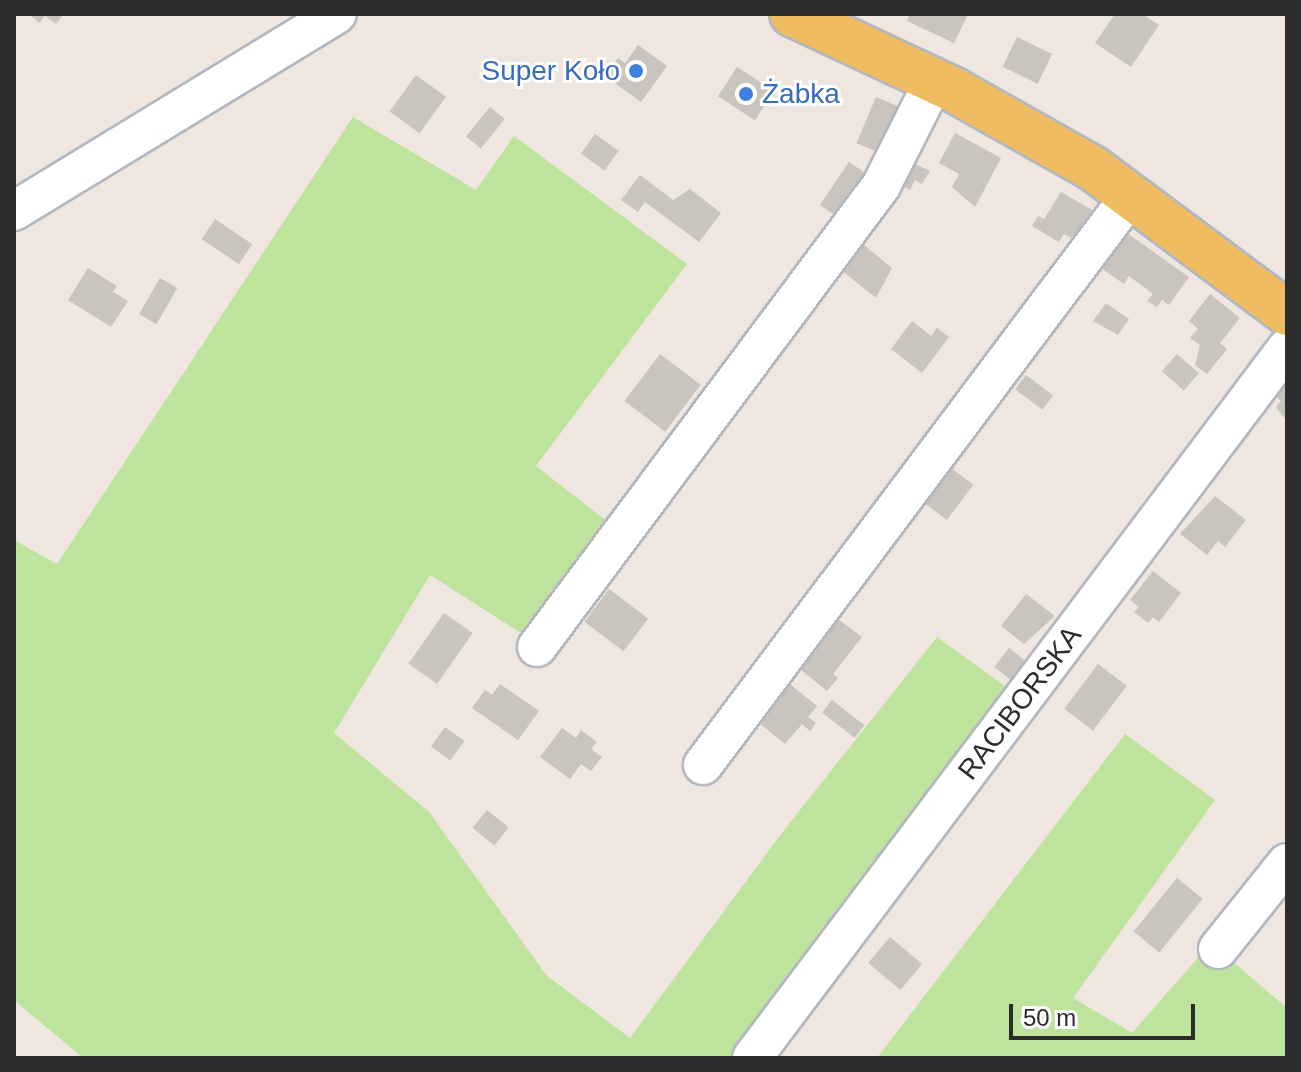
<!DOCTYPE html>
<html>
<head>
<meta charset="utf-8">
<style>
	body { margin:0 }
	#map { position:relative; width:1301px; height:1072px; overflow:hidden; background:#eee6df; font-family:Helvetica,sans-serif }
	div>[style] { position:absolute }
	.green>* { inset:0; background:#bee39d }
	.building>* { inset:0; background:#c9c4bd; transform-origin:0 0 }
	.roads { filter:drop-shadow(2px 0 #b2b7c0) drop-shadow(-2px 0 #b2b7c0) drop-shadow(0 2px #b2b7c0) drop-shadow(0 -2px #b2b7c0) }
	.minor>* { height:38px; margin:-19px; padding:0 19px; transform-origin:19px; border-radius:19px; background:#fff }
	.major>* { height:44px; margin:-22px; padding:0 22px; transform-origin:22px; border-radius:22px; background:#f0bc62 }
	.dots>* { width:22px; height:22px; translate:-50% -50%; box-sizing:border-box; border:4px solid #fff; border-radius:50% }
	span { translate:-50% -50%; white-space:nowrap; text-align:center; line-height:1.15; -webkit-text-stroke:6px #fff; paint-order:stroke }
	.shop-label { font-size:28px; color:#366cbe }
	.right { translate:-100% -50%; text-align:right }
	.left { translate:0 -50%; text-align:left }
	.street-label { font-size:28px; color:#2c2c2c }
	.frame { position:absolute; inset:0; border:16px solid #2c2c2c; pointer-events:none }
	.scale { position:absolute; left:1009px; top:1004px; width:186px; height:36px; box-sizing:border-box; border:4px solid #2c2c2c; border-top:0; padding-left:10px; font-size:24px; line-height:28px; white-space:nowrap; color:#2c2c2c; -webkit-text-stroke:6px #fff; paint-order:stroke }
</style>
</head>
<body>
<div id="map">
	<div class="green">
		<div style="clip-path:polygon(353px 117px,476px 190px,514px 136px,687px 264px,536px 466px,617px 529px,524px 635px,430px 575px,334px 733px,429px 812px,547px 976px,630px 1038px,781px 834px,937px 637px,1023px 699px,752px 1058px,83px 1058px,14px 1000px,14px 540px,57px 564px)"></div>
		<div style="clip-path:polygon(1125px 734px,1215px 800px,1073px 998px,1132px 1033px,1211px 943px,1287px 1008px,1287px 1058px,877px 1058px)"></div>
	</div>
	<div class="building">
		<div style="clip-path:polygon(29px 14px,64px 14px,56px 24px,45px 16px,39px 23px)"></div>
		<div style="clip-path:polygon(910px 14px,968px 14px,954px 43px,907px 21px)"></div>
		<div style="clip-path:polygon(1115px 14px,1142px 14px,1159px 25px,1131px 67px,1095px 43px)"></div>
		<div style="left:1017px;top:37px;width:39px;height:33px;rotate:26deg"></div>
		<div style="clip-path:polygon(638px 45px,667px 66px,641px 102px,605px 76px,618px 58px,625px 63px)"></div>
		<div style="left:737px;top:67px;width:44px;height:35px;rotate:33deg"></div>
		<div style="left:416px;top:75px;width:37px;height:45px;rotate:36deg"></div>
		<div style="left:876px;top:97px;width:38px;height:50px;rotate:23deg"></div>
		<div style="left:490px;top:107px;width:19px;height:38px;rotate:39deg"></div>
		<div style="clip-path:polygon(955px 133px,1001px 158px,975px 207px,952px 187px,959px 174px,939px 163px)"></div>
		<div style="left:595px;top:134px;width:29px;height:24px;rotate:36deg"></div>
		<div style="clip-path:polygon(903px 158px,930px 171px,922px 184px,915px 180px,910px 190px,892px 180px)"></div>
		<div style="left:849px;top:162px;width:25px;height:52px;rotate:34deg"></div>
		<div style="clip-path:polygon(640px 175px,673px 200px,690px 189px,721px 213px,699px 242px,645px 202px,638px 212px,621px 200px)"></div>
		<div style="clip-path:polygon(1061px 192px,1094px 211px,1076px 241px,1064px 234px,1059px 242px,1032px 226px,1038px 216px,1044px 219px)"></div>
		<div style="left:215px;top:219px;width:45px;height:24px;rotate:34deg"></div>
		<div style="clip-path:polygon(1117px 226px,1189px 277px,1169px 305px,1162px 300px,1157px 307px,1147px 301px,1153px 294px,1129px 276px,1124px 284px,1101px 268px,1107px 260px,1097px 254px)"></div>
		<div style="clip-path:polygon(859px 241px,892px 268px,876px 298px,835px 265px)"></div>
		<div style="clip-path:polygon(88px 268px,117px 286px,113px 292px,128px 301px,111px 327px,68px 300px)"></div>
		<div style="left:160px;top:278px;width:20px;height:42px;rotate:30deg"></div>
		<div style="clip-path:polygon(1210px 294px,1240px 318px,1220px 343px,1227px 349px,1207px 374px,1195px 365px,1200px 345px,1190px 338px,1198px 329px,1189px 321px)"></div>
		<div style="clip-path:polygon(1106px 303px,1129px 319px,1118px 335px,1093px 321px)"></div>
		<div style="clip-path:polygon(912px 321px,931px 336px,937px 328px,949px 337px,922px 373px,891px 349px)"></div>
		<div style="left:660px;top:354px;width:51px;height:59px;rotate:37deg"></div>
		<div style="left:1177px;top:354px;width:29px;height:23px;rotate:41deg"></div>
		<div style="clip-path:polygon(1287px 373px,1287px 421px,1276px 407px,1281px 401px,1270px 391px)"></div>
		<div style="left:1026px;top:375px;width:34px;height:18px;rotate:37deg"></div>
		<div style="left:943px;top:462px;width:38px;height:44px;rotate:37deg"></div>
		<div style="clip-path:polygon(1215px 496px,1246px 520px,1225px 547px,1218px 541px,1207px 555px,1180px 534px)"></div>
		<div style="clip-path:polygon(1153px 571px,1181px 593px,1159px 622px,1153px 617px,1148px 623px,1134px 612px,1139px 607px,1130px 600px)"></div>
		<div style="left:609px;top:589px;width:49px;height:41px;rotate:37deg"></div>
		<div style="clip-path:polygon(1026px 594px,1055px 616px,1024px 644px,1001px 626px)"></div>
		<div style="left:444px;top:613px;width:35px;height:62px;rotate:35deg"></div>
		<div style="clip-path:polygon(833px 615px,862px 637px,833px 674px,838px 678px,827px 691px,795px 665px)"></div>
		<div style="left:1009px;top:648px;width:34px;height:24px;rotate:38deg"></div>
		<div style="left:1098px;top:664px;width:36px;height:56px;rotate:37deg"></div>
		<div style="clip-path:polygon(785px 680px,817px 706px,808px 717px,816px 723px,810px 731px,802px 724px,785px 744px,753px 718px)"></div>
		<div style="clip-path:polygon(500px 684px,539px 711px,518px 740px,472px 708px,485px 690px,492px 695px)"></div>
		<div style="left:832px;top:700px;width:41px;height:16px;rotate:38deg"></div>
		<div style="left:445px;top:727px;width:24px;height:24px;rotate:36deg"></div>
		<div style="clip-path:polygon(562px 728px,576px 738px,581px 730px,597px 742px,591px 749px,602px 757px,591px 771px,581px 764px,570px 779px,540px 757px)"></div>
		<div style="left:487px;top:810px;width:28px;height:23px;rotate:39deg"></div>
		<div style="left:1177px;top:878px;width:33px;height:69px;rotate:39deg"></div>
		<div style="left:890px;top:937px;width:42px;height:34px;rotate:40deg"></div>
	</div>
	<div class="roads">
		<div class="minor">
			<div style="left:14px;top:211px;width:378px;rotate:-31.4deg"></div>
			<div style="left:537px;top:647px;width:575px;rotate:-53.27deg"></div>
			<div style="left:881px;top:186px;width:118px;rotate:-63.2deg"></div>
			<div style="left:703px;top:765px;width:713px;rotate:-53.1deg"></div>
			<div style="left:1218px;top:949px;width:110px;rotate:-51.3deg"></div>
			<div style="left:752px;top:1058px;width:889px;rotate:-53deg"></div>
		</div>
		<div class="major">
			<div style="left:792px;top:14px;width:179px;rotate:25.1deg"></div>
			<div style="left:954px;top:90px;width:161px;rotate:29.4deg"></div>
			<div style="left:1094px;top:169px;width:241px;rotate:36.7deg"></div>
		</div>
	</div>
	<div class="dots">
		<div style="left:636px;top:71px;background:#3f7fe0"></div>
		<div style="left:746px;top:94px;background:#3f7fe0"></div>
	</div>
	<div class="shop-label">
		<span class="right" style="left:620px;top:71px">Super Koło</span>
		<span class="left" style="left:762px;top:94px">Żabka</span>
	</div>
	<div class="street-label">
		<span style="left:1020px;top:703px;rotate:-53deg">RACIBORSKA</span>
	</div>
	<div class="frame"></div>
	<div class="scale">50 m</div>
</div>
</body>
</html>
